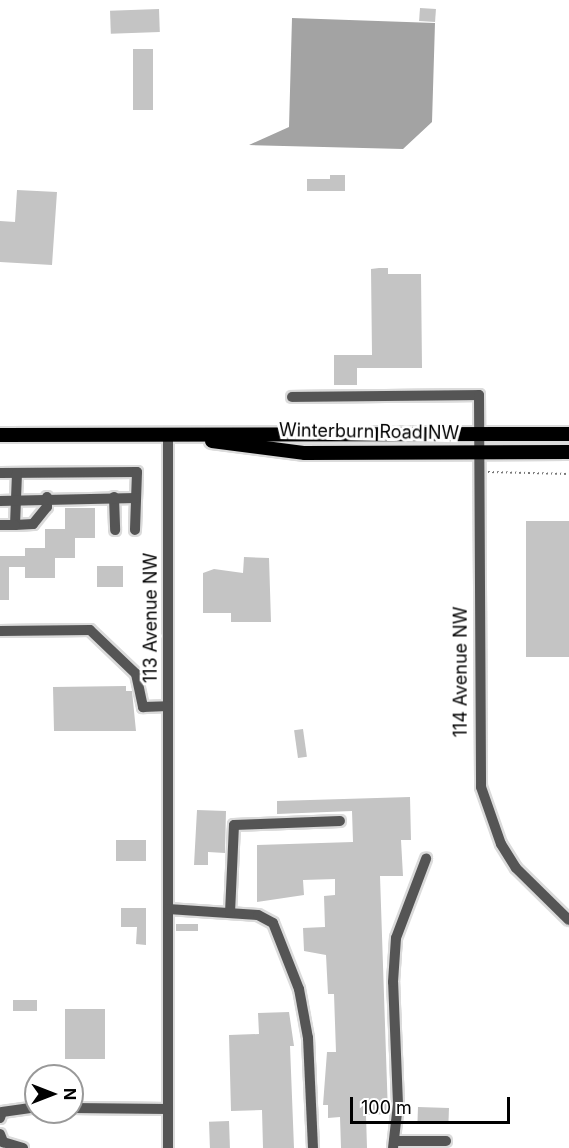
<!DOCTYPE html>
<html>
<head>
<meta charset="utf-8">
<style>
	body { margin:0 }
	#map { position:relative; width:569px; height:1148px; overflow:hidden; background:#fff; font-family:Inter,sans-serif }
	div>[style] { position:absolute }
	.water>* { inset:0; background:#a3a3a3 }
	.building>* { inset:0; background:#c4c4c4; transform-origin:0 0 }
	.path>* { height:2px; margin-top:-1px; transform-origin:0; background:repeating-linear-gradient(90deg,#777 0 1.5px,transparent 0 4.5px) }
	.roads { filter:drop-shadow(2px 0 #dbdbdb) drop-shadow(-2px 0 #dbdbdb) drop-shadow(0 2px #dbdbdb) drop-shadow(0 -2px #dbdbdb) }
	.minor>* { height:10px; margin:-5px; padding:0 5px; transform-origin:5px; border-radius:5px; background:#555 }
	.major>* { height:14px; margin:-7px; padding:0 7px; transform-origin:7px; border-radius:7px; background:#000 }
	span { translate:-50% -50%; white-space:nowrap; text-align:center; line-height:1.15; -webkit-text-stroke:6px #fff; paint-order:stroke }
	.street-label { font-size:18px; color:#000 }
	.north { position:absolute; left:24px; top:1064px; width:60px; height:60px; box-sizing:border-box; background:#fff; border:2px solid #999; border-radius:50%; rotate:90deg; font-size:16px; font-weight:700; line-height:24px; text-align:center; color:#000 }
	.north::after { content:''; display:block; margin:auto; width:21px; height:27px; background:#000; clip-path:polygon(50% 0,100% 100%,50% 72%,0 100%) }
	.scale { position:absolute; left:350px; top:1097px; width:160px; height:27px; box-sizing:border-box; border:3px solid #000; border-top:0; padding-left:8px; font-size:18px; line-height:21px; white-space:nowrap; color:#000; -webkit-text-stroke:4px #fff; paint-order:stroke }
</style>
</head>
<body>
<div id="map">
	<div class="water">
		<div style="clip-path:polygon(292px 18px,435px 23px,432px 122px,403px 149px,249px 145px,289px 127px)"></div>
	</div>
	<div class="building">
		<div style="left:420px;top:8px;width:16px;height:13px;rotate:4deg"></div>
		<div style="left:159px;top:9px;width:23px;height:49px;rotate:88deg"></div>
		<div style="left:133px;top:49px;width:20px;height:61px"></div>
		<div style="clip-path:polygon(330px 175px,345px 175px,345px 191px,307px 191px,307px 179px,330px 179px)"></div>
		<div style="clip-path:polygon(17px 190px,57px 192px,52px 265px,0 262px,0 221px,15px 222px)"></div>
		<div style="clip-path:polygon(379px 268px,388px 268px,388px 274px,421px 274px,422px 368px,357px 368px,357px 385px,334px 385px,334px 355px,372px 355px,371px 269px)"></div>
		<div style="clip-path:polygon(65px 508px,95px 508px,95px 538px,75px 538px,75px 558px,55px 558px,55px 578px,25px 578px,25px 567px,9px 567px,9px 600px,0 600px,0 556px,25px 556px,25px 548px,45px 548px,45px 529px,65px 529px)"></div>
		<div style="left:526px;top:521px;width:43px;height:136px"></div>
		<div style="clip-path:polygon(244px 557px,269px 558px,271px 622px,231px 622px,231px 613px,203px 613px,203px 573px,214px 569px,243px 573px)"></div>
		<div style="left:123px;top:566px;width:21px;height:26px;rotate:90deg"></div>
		<div style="clip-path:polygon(126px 686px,126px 691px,132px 691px,136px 731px,54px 731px,53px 687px)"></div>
		<div style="left:303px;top:729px;width:28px;height:9px;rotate:82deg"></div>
		<div style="clip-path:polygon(410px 797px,411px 840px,401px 840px,403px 876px,380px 876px,388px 1114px,366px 1115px,367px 1148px,341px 1148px,340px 1117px,328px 1118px,328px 1105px,323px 1105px,327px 1052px,336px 1052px,334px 994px,328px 994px,326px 955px,304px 951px,303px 928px,325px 927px,324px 896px,335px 895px,335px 879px,303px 880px,304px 895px,257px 902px,257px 845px,353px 842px,352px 811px,277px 814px,277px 801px)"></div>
		<div style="clip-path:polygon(197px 810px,226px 811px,225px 853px,208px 852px,208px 865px,194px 865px)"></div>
		<div style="left:146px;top:840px;width:21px;height:30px;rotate:90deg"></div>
		<div style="clip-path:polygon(121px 908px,146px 908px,146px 945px,136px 944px,137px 927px,121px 927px)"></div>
		<div style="left:176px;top:924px;width:22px;height:7px"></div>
		<div style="left:13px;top:1000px;width:24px;height:11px"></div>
		<div style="left:65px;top:1009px;width:40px;height:50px"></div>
		<div style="clip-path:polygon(289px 1012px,294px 1046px,290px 1046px,294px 1148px,263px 1148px,262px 1110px,231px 1111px,229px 1035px,259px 1034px,258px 1013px)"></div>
		<div style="left:418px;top:1107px;width:31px;height:15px;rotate:2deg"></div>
		<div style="left:229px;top:1121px;width:27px;height:20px;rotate:88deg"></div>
	</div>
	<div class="path">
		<div style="left:488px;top:472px;width:81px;rotate:1.4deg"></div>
	</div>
	<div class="roads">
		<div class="minor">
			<div style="left:292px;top:397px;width:187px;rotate:-0.6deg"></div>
			<div style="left:479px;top:395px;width:392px;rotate:89.7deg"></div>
			<div style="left:481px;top:787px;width:60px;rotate:70.7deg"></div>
			<div style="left:501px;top:844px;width:28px;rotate:58deg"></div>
			<div style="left:516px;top:868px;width:74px;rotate:44.5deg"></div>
			<div style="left:168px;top:435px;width:713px;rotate:90deg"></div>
			<div style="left:0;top:473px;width:137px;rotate:-0.4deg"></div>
			<div style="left:137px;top:472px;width:58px;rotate:92deg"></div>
			<div style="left:17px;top:473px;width:52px;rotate:92.2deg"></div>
			<div style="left:15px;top:525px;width:18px;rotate:-3deg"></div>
			<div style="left:33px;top:524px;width:22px;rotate:-51deg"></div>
			<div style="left:47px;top:507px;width:10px;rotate:-90deg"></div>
			<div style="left:114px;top:497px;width:33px;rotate:88deg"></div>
			<div style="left:0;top:501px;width:136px;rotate:-1.3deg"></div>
			<div style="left:0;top:525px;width:15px"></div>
			<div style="left:0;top:631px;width:90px;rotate:-0.6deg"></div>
			<div style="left:90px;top:630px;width:64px;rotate:43.7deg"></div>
			<div style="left:136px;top:674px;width:34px;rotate:78deg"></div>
			<div style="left:143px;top:707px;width:25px;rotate:-2deg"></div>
			<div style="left:168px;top:909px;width:90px;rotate:3.8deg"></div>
			<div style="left:258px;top:915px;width:17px;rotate:28deg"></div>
			<div style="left:273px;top:923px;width:71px;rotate:68.5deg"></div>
			<div style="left:299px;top:989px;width:50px;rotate:79.6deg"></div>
			<div style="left:308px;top:1038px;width:110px;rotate:87.4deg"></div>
			<div style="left:230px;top:913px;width:88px;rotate:-87.4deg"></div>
			<div style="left:234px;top:825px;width:106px;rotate:-2.2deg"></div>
			<div style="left:72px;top:1108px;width:96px;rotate:0.6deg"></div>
			<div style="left:0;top:1118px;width:6px;rotate:-72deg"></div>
			<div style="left:2px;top:1112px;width:34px;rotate:-8deg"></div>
			<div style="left:0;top:1134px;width:9px;rotate:69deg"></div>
			<div style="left:3px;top:1142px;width:21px;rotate:17deg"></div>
			<div style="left:395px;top:1141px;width:51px"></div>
			<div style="left:393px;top:1148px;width:44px;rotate:-83.5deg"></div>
			<div style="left:398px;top:1104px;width:122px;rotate:-92.3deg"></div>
			<div style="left:393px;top:982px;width:44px;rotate:-86.1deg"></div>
			<div style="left:396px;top:938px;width:85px;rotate:-69.2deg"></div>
		</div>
		<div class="major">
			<div style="left:0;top:435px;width:569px;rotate:-0.1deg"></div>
			<div style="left:212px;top:441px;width:94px;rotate:7.4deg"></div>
			<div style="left:305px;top:453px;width:264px;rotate:-0.2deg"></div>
		</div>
	</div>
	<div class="street-label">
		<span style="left:369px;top:432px;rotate:1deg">Winterburn Road NW</span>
		<span style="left:151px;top:618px;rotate:-90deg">113 Avenue NW</span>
		<span style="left:461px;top:672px;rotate:-90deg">114 Avenue NW</span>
	</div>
	<div class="north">N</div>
	<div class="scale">100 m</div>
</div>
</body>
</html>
